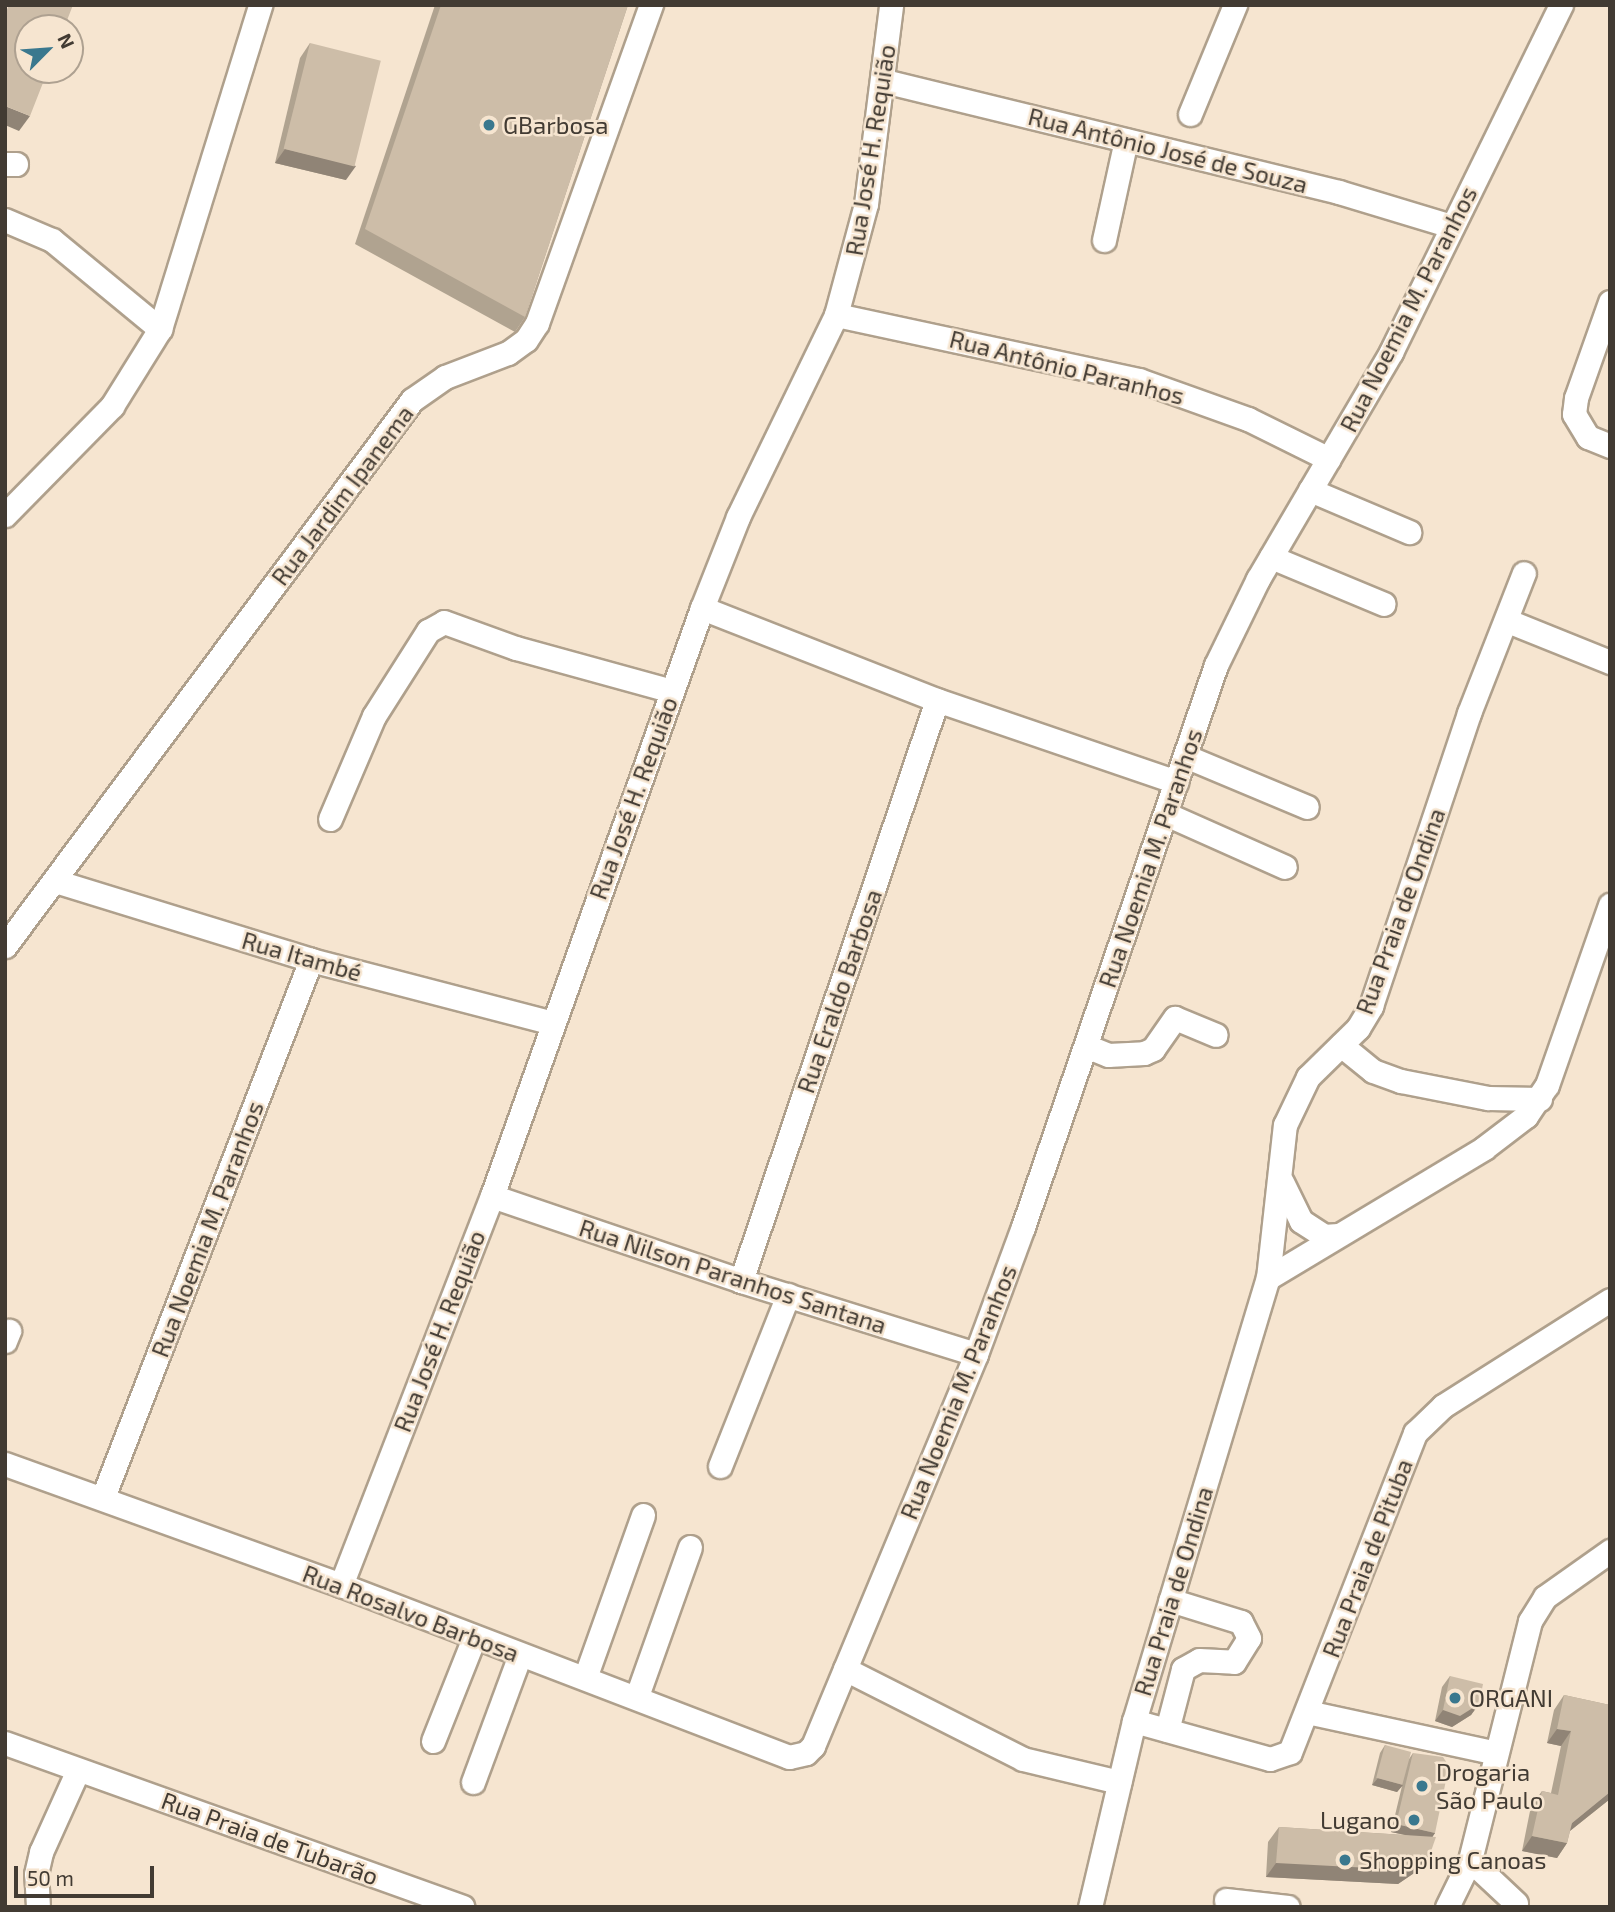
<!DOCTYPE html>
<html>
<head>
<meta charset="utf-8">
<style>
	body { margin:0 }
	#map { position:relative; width:1615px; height:1912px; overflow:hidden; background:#f6e5d0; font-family:"Exo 2",sans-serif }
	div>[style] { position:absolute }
	.roads { filter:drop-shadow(2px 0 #afa08c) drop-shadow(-2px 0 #afa08c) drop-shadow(0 2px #afa08c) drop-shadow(0 -2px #afa08c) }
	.minor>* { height:23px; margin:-11.5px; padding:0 11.5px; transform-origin:11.5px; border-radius:11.5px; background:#fff }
	.wall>* { inset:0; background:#b0a390 }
	.shaded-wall>* { inset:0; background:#908476 }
	.building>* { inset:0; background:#cdbda8; transform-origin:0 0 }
	.dots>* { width:19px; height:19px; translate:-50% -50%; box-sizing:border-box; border:4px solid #f6e5d0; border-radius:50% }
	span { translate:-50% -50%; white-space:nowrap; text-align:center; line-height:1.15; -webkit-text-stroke:5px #f6e5d0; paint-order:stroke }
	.poi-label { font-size:24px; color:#423b33 }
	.left { translate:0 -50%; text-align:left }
	.right { translate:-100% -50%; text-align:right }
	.street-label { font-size:24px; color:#423b33 }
	.frame { position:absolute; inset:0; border:7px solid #423b33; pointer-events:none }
	.north { position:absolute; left:14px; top:14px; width:70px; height:70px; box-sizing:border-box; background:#f6e5d0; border:2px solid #aea191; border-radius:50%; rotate:65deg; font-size:19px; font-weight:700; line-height:28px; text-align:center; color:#423b33 }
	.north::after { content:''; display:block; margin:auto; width:24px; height:32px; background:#3a788e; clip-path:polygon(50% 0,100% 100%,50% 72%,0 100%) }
	.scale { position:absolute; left:14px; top:1866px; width:140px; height:32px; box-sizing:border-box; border:4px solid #423b33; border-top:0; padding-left:9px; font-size:21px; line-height:24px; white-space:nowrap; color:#423b33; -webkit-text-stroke:5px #f6e5d0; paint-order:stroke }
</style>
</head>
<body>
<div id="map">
	<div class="roads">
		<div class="minor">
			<div style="left:884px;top:81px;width:468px;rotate:13.7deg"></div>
			<div style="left:1339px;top:192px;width:117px;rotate:16.9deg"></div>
			<div style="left:1190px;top:114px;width:118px;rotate:-67.6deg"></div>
			<div style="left:5px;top:164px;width:11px"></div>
			<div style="left:5px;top:220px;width:51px;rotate:23.1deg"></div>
			<div style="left:52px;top:240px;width:140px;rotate:39.5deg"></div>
			<div style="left:1104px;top:240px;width:102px;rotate:-77.6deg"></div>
			<div style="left:1610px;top:302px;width:102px;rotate:109.5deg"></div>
			<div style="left:1576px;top:398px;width:16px;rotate:97deg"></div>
			<div style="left:1574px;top:414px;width:27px;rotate:59deg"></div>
			<div style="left:1588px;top:437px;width:24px;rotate:22deg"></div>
			<div style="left:836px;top:315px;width:310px;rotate:12.1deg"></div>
			<div style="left:1139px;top:380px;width:116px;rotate:19.7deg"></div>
			<div style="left:1248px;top:419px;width:90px;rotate:26.3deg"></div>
			<div style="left:1310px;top:490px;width:108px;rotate:23deg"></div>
			<div style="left:5px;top:515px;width:153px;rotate:-45.5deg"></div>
			<div style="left:112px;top:406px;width:91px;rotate:-58.1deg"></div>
			<div style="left:160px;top:329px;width:339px;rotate:-72.8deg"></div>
			<div style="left:1271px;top:557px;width:122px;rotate:22.6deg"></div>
			<div style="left:702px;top:608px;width:252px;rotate:21.4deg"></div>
			<div style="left:937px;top:700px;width:253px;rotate:18.9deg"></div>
			<div style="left:1508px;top:621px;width:110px;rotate:21.9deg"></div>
			<div style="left:1185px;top:756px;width:132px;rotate:22.7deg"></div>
			<div style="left:1166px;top:814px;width:130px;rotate:24deg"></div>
			<div style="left:330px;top:819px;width:112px;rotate:-66.9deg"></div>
			<div style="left:374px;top:716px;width:101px;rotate:-57.6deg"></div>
			<div style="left:428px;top:631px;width:18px;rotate:-29deg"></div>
			<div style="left:444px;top:622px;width:77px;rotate:19.9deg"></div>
			<div style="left:516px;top:648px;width:162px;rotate:15.4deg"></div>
			<div style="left:55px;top:881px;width:268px;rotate:17.1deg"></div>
			<div style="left:311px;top:960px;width:249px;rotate:14.6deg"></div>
			<div style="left:5px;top:946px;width:681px;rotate:-53.3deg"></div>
			<div style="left:412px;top:400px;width:40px;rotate:-34.9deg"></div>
			<div style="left:445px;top:377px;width:67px;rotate:-20.9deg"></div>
			<div style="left:508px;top:353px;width:22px;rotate:-36deg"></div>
			<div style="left:526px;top:340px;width:20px;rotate:-57deg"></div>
			<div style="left:537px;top:323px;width:338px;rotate:-70.3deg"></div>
			<div style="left:1341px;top:1045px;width:41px;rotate:39.1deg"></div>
			<div style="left:1373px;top:1071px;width:30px;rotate:20deg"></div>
			<div style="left:1401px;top:1081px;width:89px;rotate:11.1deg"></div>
			<div style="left:1488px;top:1098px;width:52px;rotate:1.1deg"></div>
			<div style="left:1086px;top:1046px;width:24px;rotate:22deg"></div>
			<div style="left:1108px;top:1055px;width:36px;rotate:-3deg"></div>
			<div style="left:1144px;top:1053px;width:10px;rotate:-24deg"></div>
			<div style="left:1153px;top:1049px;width:38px;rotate:-55deg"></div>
			<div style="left:1175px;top:1018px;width:44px;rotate:22.5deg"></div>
			<div style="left:1282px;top:1182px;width:43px;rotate:64deg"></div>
			<div style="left:1301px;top:1221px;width:27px;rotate:33deg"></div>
			<div style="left:1324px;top:1236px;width:14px;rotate:-4deg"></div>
			<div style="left:492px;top:1196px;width:263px;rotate:18.8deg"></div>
			<div style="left:741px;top:1281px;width:246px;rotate:17.3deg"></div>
			<div style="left:1268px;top:1278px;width:154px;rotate:-83.7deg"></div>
			<div style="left:1285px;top:1125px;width:53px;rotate:-64.4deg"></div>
			<div style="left:1308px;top:1077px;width:70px;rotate:-44.4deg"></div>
			<div style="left:1358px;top:1028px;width:26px;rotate:-59deg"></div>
			<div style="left:1371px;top:1006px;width:309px;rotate:-71.5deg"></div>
			<div style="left:1469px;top:713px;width:150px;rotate:-68.6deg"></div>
			<div style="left:741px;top:1281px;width:613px;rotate:-71.36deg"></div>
			<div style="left:5px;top:1341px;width:11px;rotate:-68deg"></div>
			<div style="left:5px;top:1464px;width:357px;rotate:19.8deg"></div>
			<div style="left:341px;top:1585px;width:480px;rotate:21deg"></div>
			<div style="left:789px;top:1757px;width:17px;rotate:-13deg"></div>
			<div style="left:806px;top:1753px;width:10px;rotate:-45deg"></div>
			<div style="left:813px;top:1746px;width:425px;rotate:-67.4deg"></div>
			<div style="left:976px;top:1354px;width:135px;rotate:-69.7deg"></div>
			<div style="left:1023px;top:1227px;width:594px;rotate:-71.05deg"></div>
			<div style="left:1216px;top:665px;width:96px;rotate:-64deg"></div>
			<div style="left:1258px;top:579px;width:263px;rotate:-59.6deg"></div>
			<div style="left:1391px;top:352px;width:386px;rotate:-63.9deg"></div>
			<div style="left:720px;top:1466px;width:184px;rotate:-68.3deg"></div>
			<div style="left:103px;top:1497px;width:576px;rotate:-68.83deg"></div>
			<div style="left:341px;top:1585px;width:417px;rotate:-68.8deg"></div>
			<div style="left:492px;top:1196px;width:624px;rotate:-70.35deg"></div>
			<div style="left:702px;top:608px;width:98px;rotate:-68.4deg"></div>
			<div style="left:738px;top:517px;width:225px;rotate:-64.1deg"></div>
			<div style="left:836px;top:315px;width:115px;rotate:-74.9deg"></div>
			<div style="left:866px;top:204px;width:201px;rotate:-82.8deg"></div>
			<div style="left:845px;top:1669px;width:199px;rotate:26.8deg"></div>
			<div style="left:1023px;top:1759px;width:99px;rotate:13.5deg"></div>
			<div style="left:585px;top:1678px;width:173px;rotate:-70.4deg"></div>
			<div style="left:637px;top:1696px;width:158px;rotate:-70.4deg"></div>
			<div style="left:1307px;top:1712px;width:193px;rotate:12.2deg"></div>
			<div style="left:1134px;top:1721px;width:141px;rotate:15.6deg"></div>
			<div style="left:1270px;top:1759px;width:21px;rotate:-19deg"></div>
			<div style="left:1290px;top:1752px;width:343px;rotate:-68.6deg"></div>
			<div style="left:1415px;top:1433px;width:39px;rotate:-44deg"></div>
			<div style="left:1443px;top:1406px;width:198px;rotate:-32.4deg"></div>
			<div style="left:1167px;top:1730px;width:63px;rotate:-75.3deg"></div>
			<div style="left:1183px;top:1669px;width:18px;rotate:-29deg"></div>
			<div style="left:1199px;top:1660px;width:35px;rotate:3deg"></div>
			<div style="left:1234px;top:1662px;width:28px;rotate:-58deg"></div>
			<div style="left:1249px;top:1638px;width:18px;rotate:-117deg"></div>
			<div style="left:1241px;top:1622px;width:74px;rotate:-162.8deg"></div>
			<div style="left:433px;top:1741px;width:111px;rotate:-68.3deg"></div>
			<div style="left:5px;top:1743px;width:486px;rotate:19.7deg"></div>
			<div style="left:473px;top:1782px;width:135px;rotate:-69.7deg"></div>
			<div style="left:1470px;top:1860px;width:63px;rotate:43.1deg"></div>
			<div style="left:1226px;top:1900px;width:62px;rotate:6.4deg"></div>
			<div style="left:38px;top:1907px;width:33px;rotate:-93deg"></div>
			<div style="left:36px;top:1874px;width:23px;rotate:-77deg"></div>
			<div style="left:41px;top:1852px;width:90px;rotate:-65.7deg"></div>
			<div style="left:1090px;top:1907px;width:191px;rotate:-76.7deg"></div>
			<div style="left:1134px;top:1721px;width:463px;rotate:-73.2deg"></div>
			<div style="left:1268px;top:1278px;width:252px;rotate:-31deg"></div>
			<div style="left:1484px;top:1148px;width:53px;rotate:-37.3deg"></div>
			<div style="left:1526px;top:1116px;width:37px;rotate:-56deg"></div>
			<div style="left:1547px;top:1085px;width:191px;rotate:-70.7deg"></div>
			<div style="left:1447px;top:1907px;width:52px;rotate:-63.9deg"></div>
			<div style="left:1470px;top:1860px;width:246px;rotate:-75.9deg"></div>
			<div style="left:1530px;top:1621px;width:28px;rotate:-58deg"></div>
			<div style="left:1545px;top:1597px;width:80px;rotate:-35.3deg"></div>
		</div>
	</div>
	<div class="wall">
		<div style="clip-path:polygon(435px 5px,628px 5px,525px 317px,515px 332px,355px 244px)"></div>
		<div style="clip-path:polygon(310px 43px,346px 180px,275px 163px,300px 58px)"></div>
		<div style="clip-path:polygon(1450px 1676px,1479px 1704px,1471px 1715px,1452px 1727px,1435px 1721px,1442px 1687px)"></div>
		<div style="clip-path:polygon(1564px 1695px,1610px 1705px,1610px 1799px,1570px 1831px,1567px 1843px,1557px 1858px,1522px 1851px,1531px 1806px,1542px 1791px,1551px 1793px,1561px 1746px,1547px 1743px,1554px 1710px)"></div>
		<div style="clip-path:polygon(1385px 1745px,1409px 1759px,1413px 1753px,1435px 1833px,1433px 1836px,1430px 1854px,1420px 1869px,1398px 1884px,1266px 1877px,1268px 1842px,1279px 1827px,1405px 1835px,1391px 1832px,1402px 1786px,1397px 1792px,1372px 1785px,1380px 1753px)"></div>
	</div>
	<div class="shaded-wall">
		<div style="clip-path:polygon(5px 106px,30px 116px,19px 131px,5px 125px)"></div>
		<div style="clip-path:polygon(285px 149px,356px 166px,346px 180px,275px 163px)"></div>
		<div style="clip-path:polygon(1479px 1704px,1471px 1715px,1452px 1727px,1435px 1721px,1443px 1710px)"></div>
		<div style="clip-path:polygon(1557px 1729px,1571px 1731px,1561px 1746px,1547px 1743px)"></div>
		<div style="clip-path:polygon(1378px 1778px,1403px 1785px,1397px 1792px,1372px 1785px)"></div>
		<div style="clip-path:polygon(1610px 1792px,1610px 1799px,1561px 1838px,1572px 1823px)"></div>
		<div style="clip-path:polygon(1396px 1824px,1435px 1833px,1430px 1840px,1391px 1832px)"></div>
		<div style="clip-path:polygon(1532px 1836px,1567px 1843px,1557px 1858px,1522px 1851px)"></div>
		<div style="clip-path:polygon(1430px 1854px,1420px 1869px,1398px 1884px,1266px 1877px,1276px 1863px)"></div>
	</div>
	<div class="building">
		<div style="clip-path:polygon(9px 5px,73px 5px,64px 28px,28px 28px,28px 70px,48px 70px,30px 116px,5px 106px,5px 14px)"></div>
		<div style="clip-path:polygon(441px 5px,628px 5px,525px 317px,365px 229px)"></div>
		<div style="left:310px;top:43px;width:73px;height:109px;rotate:14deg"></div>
		<div style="clip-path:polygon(1450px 1676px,1483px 1684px,1479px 1704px,1460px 1716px,1443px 1710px)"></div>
		<div style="clip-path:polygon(1564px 1695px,1610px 1705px,1610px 1792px,1572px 1823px,1567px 1843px,1532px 1836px,1542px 1791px,1558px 1795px,1571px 1731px,1557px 1729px)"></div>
		<div style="left:1385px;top:1745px;width:27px;height:34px;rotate:15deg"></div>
		<div style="clip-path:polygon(1413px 1753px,1443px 1757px,1449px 1766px,1435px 1833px,1396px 1824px)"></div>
		<div style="clip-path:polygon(1279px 1827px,1436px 1837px,1430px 1854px,1408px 1870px,1276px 1863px)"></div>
	</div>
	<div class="dots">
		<div style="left:489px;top:125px;background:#3a788e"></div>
		<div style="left:1455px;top:1698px;background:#3a788e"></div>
		<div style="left:1422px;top:1786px;background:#3a788e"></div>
		<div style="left:1414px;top:1820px;background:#3a788e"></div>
		<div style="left:1345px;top:1860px;background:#3a788e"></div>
	</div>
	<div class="poi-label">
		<span class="left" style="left:503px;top:125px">GBarbosa</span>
		<span class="left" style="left:1469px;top:1698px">ORGANI</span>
		<span class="left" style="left:1436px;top:1786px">Drogaria<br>São Paulo</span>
		<span class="right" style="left:1400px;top:1820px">Lugano</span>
		<span class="left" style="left:1359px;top:1860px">Shopping Canoas</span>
	</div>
	<div class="street-label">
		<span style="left:870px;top:150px;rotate:-81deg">Rua José H. Requião</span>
		<span style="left:1168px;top:150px;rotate:14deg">Rua Antônio José de Souza</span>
		<span style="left:1408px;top:309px;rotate:-63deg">Rua Noemia M. Paranhos</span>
		<span style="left:1067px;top:367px;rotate:14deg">Rua Antônio Paranhos</span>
		<span style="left:342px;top:495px;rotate:-53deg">Rua Jardim Ipanema</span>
		<span style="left:633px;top:798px;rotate:-70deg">Rua José H. Requião</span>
		<span style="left:1150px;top:858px;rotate:-71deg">Rua Noemia M. Paranhos</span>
		<span style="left:1400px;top:911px;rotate:-70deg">Rua Praia de Ondina</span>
		<span style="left:302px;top:956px;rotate:16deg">Rua Itambé</span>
		<span style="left:839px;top:991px;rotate:-71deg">Rua Eraldo Barbosa</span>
		<span style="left:207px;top:1229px;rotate:-69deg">Rua Noemia M. Paranhos</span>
		<span style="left:733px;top:1276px;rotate:18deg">Rua Nilson Paranhos Santana</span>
		<span style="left:439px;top:1331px;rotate:-69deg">Rua José H. Requião</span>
		<span style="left:958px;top:1392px;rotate:-68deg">Rua Noemia M. Paranhos</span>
		<span style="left:1367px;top:1558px;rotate:-69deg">Rua Praia de Pituba</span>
		<span style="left:1173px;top:1591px;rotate:-73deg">Rua Praia de Ondina</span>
		<span style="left:411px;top:1613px;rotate:21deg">Rua Rosalvo Barbosa</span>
		<span style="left:270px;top:1838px;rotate:20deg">Rua Praia de Tubarão</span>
	</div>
	<div class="frame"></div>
	<div class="north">N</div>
	<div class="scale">50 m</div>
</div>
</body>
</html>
